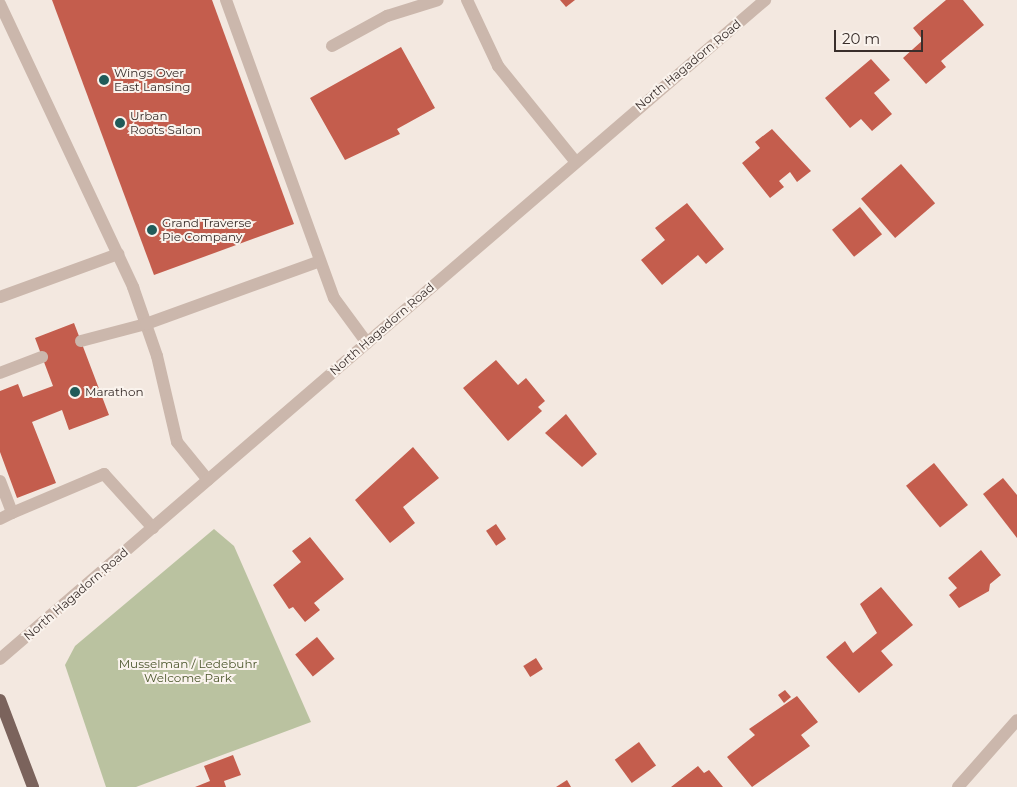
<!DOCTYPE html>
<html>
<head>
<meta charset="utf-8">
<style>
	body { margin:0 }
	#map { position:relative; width:1017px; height:787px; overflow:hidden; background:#f3e8e0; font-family:Montserrat,sans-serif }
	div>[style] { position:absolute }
	.green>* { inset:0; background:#bac2a0 }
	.building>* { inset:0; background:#c45d4d; transform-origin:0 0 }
	.service>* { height:12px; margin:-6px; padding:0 6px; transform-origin:6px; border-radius:6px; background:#cbb7ac }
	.minor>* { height:12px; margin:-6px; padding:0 6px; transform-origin:6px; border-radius:6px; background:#cbb7ac }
	.tertiary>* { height:12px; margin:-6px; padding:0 6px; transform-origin:6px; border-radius:6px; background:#cbb7ac }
	.primary>* { height:12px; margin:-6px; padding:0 6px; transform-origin:6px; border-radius:6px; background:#7b635c }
	.dots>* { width:14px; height:14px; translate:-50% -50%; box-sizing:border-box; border:2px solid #faf3ed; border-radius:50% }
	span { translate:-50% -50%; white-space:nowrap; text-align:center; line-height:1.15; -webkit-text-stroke:4px #faf3ed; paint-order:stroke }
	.street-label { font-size:12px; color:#392e2b }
	.poi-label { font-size:12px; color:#392e2b }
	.left { translate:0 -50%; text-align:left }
	.park-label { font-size:12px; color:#4d582e }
	.scale { position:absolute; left:834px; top:30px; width:89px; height:22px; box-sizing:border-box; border:2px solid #392e2b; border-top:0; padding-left:6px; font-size:15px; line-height:18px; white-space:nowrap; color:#392e2b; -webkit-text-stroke:4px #faf3ed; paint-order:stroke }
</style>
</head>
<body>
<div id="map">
	<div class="green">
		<div style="clip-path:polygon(214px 529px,234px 546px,311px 722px,136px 787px,106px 787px,65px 665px,75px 646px)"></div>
	</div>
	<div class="building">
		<div style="clip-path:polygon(52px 0,212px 0,294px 224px,154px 275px)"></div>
		<div style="clip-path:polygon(560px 0,575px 0,566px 7px)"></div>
		<div style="clip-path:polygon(946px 0,963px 0,984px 25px,941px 61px,946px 67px,926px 84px,903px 58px,923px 40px,913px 28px)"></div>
		<div style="clip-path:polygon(401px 47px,435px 108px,397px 129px,400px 134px,345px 160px,310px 98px)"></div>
		<div style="clip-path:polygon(871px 59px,890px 80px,874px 93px,892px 114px,872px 131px,861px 119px,850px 128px,825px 98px)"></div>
		<div style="clip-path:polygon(772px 129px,811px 171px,797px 182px,790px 172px,779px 181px,784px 187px,770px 198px,742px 163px,760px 148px,755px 142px)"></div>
		<div style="left:901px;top:164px;width:52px;height:53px;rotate:49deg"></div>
		<div style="clip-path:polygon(687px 203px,724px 249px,706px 264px,698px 255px,662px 285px,641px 260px,665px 240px,655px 228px)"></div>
		<div style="left:860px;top:207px;width:35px;height:36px;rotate:51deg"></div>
		<div style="clip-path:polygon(74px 323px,109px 415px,69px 430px,62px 410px,32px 422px,56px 483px,17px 498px,0 452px,0 391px,18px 384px,23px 397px,53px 386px,35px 338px)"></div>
		<div style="clip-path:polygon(496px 360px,518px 385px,526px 378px,545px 401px,538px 407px,542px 411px,508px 441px,463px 388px)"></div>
		<div style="clip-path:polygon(566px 414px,597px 454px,582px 467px,545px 433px)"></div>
		<div style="clip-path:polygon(413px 447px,439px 478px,403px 507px,415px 523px,390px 543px,355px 500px)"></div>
		<div style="left:934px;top:463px;width:54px;height:36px;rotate:51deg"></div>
		<div style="clip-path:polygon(1003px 478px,1017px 495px,1017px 538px,983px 494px)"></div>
		<div style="left:496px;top:524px;width:18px;height:12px;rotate:56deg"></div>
		<div style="clip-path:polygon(310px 537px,344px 579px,314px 603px,320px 610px,305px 622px,293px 607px,289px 609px,273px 585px,301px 562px,292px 551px)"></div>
		<div style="clip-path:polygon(981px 550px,1001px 575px,990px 584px,989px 591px,959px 608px,949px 595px,957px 588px,948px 578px)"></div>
		<div style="clip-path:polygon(881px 587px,913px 625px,881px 651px,893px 665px,859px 693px,826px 657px,845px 641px,853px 653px,877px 633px,860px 604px)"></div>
		<div style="left:317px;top:637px;width:28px;height:28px;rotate:51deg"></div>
		<div style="left:536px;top:658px;width:13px;height:15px;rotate:58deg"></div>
		<div style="clip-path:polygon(785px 690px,791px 697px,784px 703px,778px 695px)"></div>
		<div style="clip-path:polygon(797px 696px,818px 722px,801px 735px,810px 746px,752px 787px,727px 757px,755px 735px,749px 729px)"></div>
		<div style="left:639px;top:742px;width:29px;height:30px;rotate:54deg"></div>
		<div style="clip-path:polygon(233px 755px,241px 775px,224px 781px,226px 787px,195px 787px,210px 781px,204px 766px)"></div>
		<div style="clip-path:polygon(698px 766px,704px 773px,709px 770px,723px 787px,671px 787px)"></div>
		<div style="clip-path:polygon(567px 780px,571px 787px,556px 787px)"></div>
	</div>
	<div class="service">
		<div style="left:226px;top:0;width:317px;rotate:70.1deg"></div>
		<div style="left:334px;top:298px;width:56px;rotate:53.7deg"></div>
		<div style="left:0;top:4px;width:313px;rotate:64.8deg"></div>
		<div style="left:133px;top:287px;width:73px;rotate:70.8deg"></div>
		<div style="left:157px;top:356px;width:88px;rotate:76.9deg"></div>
		<div style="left:177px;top:442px;width:49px;rotate:50.8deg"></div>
		<div style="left:332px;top:46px;width:63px;rotate:-28.6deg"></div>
		<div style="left:387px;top:16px;width:53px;rotate:-17.4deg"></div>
		<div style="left:0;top:297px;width:126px;rotate:-20deg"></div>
		<div style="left:81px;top:341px;width:67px;rotate:-14.7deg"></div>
		<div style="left:146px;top:324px;width:185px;rotate:-19.9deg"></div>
		<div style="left:0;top:373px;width:45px;rotate:-20.9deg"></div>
		<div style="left:0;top:481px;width:34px;rotate:69deg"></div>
		<div style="left:12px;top:513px;width:100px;rotate:-23deg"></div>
		<div style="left:104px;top:474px;width:73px;rotate:47.8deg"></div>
		<div style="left:0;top:519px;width:13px;rotate:-27deg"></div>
	</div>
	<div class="minor">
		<div style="left:467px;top:0;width:73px;rotate:64.8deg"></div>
		<div style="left:498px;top:66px;width:122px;rotate:51deg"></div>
		<div style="left:958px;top:787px;width:89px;rotate:-48.6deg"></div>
	</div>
	<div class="tertiary">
		<div style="left:0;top:659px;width:1010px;rotate:-40.74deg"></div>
	</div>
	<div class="primary">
		<div style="left:0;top:700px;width:93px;rotate:69.2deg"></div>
	</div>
	<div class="dots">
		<div style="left:104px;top:80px;background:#205b59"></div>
		<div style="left:120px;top:123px;background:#205b59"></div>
		<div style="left:152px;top:230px;background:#205b59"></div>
		<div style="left:75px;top:392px;background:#205b59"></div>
	</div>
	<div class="street-label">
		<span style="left:688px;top:65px;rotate:-40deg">North Hagadorn Road</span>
		<span style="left:382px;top:329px;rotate:-41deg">North Hagadorn Road</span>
		<span style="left:76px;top:594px;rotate:-41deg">North Hagadorn Road</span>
	</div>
	<div class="poi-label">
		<span class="left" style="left:114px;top:80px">Wings Over<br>East Lansing</span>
		<span class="left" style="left:130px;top:123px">Urban<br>Roots Salon</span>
		<span class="left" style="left:162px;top:230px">Grand Traverse<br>Pie Company</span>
		<span class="left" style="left:85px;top:392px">Marathon</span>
	</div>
	<div class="park-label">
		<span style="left:188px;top:671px">Musselman / Ledebuhr<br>Welcome Park</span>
	</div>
	<div class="scale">20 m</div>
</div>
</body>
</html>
